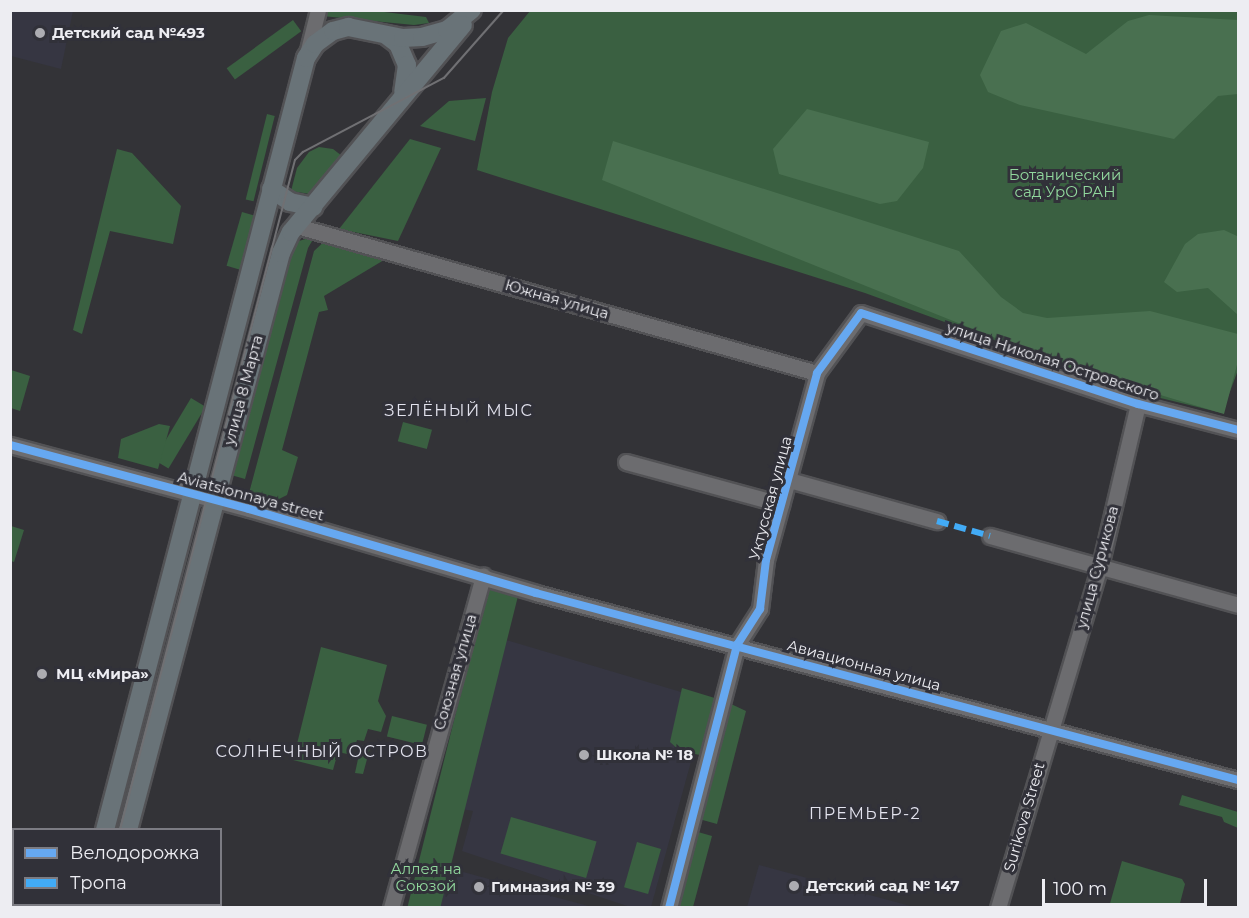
<!DOCTYPE html>
<html>
<head>
<meta charset="utf-8">
<style>
	body { margin:0 }
	#map { position:relative; width:1249px; height:918px; overflow:hidden; background:#333337; font-family:Montserrat,sans-serif }
	div>[style] { position:absolute }
	.built>* { inset:0; background:#363642 }
	.green>* { inset:0; background:#3a6041; transform-origin:0 0 }
	.forest>* { inset:0; background:#497050 }
	.roads { filter:drop-shadow(2px 0 #525255) drop-shadow(-2px 0 #525255) drop-shadow(0 2px #525255) drop-shadow(0 -2px #525255) }
	.minor>* { height:15px; margin:-7.5px; padding:0 7.5px; transform-origin:7.5px; border-radius:7.5px; background:#6c6c6f }
	.major>* { height:18px; margin:-9px; padding:0 9px; transform-origin:9px; border-radius:9px; background:#697378 }
	.tram>* { height:1.5px; margin:-0.75px; padding:0 0.75px; transform-origin:0.75px; border-radius:0.75px; background:#707073 }
	.quiet>* { height:6px; margin-top:-3px; transform-origin:0; background:repeating-linear-gradient(90deg,#42abf6 0 12px,transparent 0 18px) }
	.cycleway>* { height:8px; margin:-4px; padding:0 4px; transform-origin:4px; border-radius:4px; background:#66a8f1 }
	.dots>* { width:16px; height:16px; translate:-50% -50%; box-sizing:border-box; border:3px solid #313139; border-radius:50% }
	span { translate:-50% -50%; white-space:nowrap; text-align:center; line-height:1.15; -webkit-text-stroke:6px #313139; paint-order:stroke }
	.poi-label { font-size:15px; color:#ededf2; font-weight:700 }
	.left { translate:0 -50%; text-align:left }
	.park-label { font-size:15px; color:#91d89d }
	.street-label { font-size:15px; color:#ededf2 }
	.neighbourhood-label { font-size:16px; color:#e3e3ee; letter-spacing:1.5px }
	.frame { position:absolute; inset:0; border:12px solid #ededf2; pointer-events:none }
	.legend { position:absolute; left:12px; top:828px; width:210px; height:78px; box-sizing:border-box; background:#313139; border:2px solid #7c7c83; margin:0; padding:8px 10px; list-style:none; font-size:18px; color:#ededf2 }
	.legend li { display:flex; align-items:center; gap:12px; height:30px }
	.legend b { width:30px; border:2px solid #7c7c83 }
	.scale { position:absolute; left:1042px; top:879px; width:165px; height:27px; box-sizing:border-box; border:3px solid #ededf2; border-top:0; padding-left:8px; font-size:18px; line-height:21px; white-space:nowrap; color:#ededf2; -webkit-text-stroke:4px #313139; paint-order:stroke }
</style>
</head>
<body>
<div id="map">
	<div class="built">
		<div style="clip-path:polygon(10px 11px,73px 11px,61px 69px,11px 56px)"></div>
		<div style="clip-path:polygon(506px 640px,708px 700px,651px 907px,630px 907px,462px 851px,473px 811px,461px 809px)"></div>
		<div style="clip-path:polygon(759px 865px,914px 907px,747px 907px)"></div>
		<div style="clip-path:polygon(445px 867px,592px 907px,434px 907px)"></div>
	</div>
	<div class="green">
		<div style="clip-path:polygon(323px 11px,376px 11px,426px 17px,429px 23px,414px 25px,322px 16px)"></div>
		<div style="clip-path:polygon(530px 11px,1238px 11px,1238px 370px,1222px 413px,1140px 393px,865px 293px,477px 170px,492px 92px,508px 38px)"></div>
		<div style="left:293px;top:20px;width:14px;height:82px;rotate:54deg"></div>
		<div style="clip-path:polygon(486px 98px,475px 141px,420px 126px,449px 101px)"></div>
		<div style="left:267px;top:114px;width:8px;height:88px;rotate:14deg"></div>
		<div style="clip-path:polygon(410px 139px,441px 148px,398px 241px,339px 229px)"></div>
		<div style="clip-path:polygon(319px 147px,333px 149px,346px 159px,321px 189px,310px 194px,291px 191px,297px 168px,309px 152px)"></div>
		<div style="clip-path:polygon(117px 149px,132px 153px,181px 206px,173px 244px,110px 231px,82px 334px,73px 330px)"></div>
		<div style="left:242px;top:212px;width:15px;height:56px;rotate:16deg"></div>
		<div style="clip-path:polygon(315px 236px,308px 248px,245px 479px,231px 475px,287px 260px,299px 241px)"></div>
		<div style="clip-path:polygon(328px 238px,383px 255px,384px 260px,324px 296px,328px 310px,319px 312px,282px 450px,298px 457px,287px 495px,277px 500px,249px 493px,314px 251px)"></div>
		<div style="clip-path:polygon(11px 370px,30px 376px,20px 411px,11px 408px)"></div>
		<div style="left:191px;top:398px;width:17px;height:72px;rotate:31deg"></div>
		<div style="left:403px;top:422px;width:30px;height:20px;rotate:15deg"></div>
		<div style="clip-path:polygon(159px 424px,170px 426px,158px 469px,118px 458px,121px 439px)"></div>
		<div style="clip-path:polygon(11px 526px,24px 530px,14px 562px,11px 561px)"></div>
		<div style="left:487px;top:588px;width:32px;height:331px;rotate:14deg"></div>
		<div style="clip-path:polygon(321px 647px,387px 665px,378px 701px,386px 716px,381px 732px,368px 729px,364px 741px,357px 740px,352px 755px,338px 752px,333px 770px,293px 760px)"></div>
		<div style="clip-path:polygon(682px 688px,718px 699px,700px 755px,680px 751px,670px 742px)"></div>
		<div style="clip-path:polygon(731px 704px,746px 711px,717px 824px,699px 819px)"></div>
		<div style="left:392px;top:716px;width:36px;height:21px;rotate:14deg"></div>
		<div style="clip-path:polygon(361px 745px,370px 748px,363px 774px,355px 773px)"></div>
		<div style="clip-path:polygon(1182px 795px,1238px 812px,1238px 828px,1224px 822px,1222px 817px,1179px 805px)"></div>
		<div style="left:511px;top:817px;width:89px;height:38px;rotate:16deg"></div>
		<div style="clip-path:polygon(698px 832px,712px 836px,693px 907px,675px 908px)"></div>
		<div style="left:637px;top:842px;width:25px;height:47px;rotate:16deg"></div>
		<div style="clip-path:polygon(1122px 861px,1182px 879px,1185px 884px,1179px 907px,1109px 907px)"></div>
	</div>
	<div class="forest">
		<div style="clip-path:polygon(1149px 15px,1238px 20px,1238px 94px,1218px 96px,1174px 139px,1020px 105px,988px 92px,980px 75px,1001px 31px,1026px 23px,1086px 54px,1128px 21px)"></div>
		<div style="clip-path:polygon(807px 109px,929px 142px,923px 168px,897px 201px,880px 204px,779px 174px,773px 149px)"></div>
		<div style="clip-path:polygon(613px 141px,959px 251px,1001px 297px,1023px 313px,1047px 318px,1150px 311px,1238px 334px,1238px 361px,1224px 414px,1070px 368px,602px 180px)"></div>
		<div style="clip-path:polygon(1224px 230px,1237px 236px,1238px 231px,1238px 315px,1208px 288px,1177px 292px,1164px 282px,1185px 244px,1198px 234px)"></div>
	</div>
	<div class="roads">
		<div class="minor">
			<div style="left:307px;top:54px;width:45px;rotate:-76deg"></div>
			<div style="left:297px;top:226px;width:540px;rotate:15.79deg"></div>
			<div style="left:10px;top:445px;width:247px;rotate:15deg"></div>
			<div style="left:249px;top:509px;width:299px;rotate:16.3deg"></div>
			<div style="left:536px;top:593px;width:726px;rotate:14.92deg"></div>
			<div style="left:626px;top:462px;width:161px;rotate:15.2deg"></div>
			<div style="left:789px;top:480px;width:154px;rotate:15.5deg"></div>
			<div style="left:990px;top:536px;width:257px;rotate:15.5deg"></div>
			<div style="left:391px;top:908px;width:345px;rotate:-74.5deg"></div>
			<div style="left:669px;top:908px;width:272px;rotate:-75.5deg"></div>
			<div style="left:737px;top:645px;width:43px;rotate:-57.4deg"></div>
			<div style="left:760px;top:609px;width:49px;rotate:-83deg"></div>
			<div style="left:766px;top:560px;width:194px;rotate:-74.7deg"></div>
			<div style="left:817px;top:373px;width:74px;rotate:-53.7deg"></div>
			<div style="left:861px;top:313px;width:292px;rotate:18.2deg"></div>
			<div style="left:1138px;top:404px;width:103px;rotate:14.6deg"></div>
			<div style="left:998px;top:908px;width:357px;rotate:-73.4deg"></div>
			<div style="left:1100px;top:566px;width:166px;rotate:-76.8deg"></div>
		</div>
		<div class="major">
			<div style="left:386px;top:35px;width:15px;rotate:37deg"></div>
			<div style="left:398px;top:44px;width:23px;rotate:67deg"></div>
			<div style="left:407px;top:65px;width:27px;rotate:98deg"></div>
			<div style="left:271px;top:189px;width:23px;rotate:34deg"></div>
			<div style="left:290px;top:202px;width:24px;rotate:12deg"></div>
			<div style="left:105px;top:830px;width:798px;rotate:-75.41deg"></div>
			<div style="left:306px;top:58px;width:17px;rotate:-57deg"></div>
			<div style="left:315px;top:44px;width:22px;rotate:-36deg"></div>
			<div style="left:333px;top:31px;width:16px;rotate:-15deg"></div>
			<div style="left:348px;top:27px;width:56px;rotate:11.3deg"></div>
			<div style="left:403px;top:38px;width:19px;rotate:-3deg"></div>
			<div style="left:422px;top:37px;width:26px;rotate:-16deg"></div>
			<div style="left:447px;top:30px;width:32px;rotate:-39deg"></div>
			<div style="left:128px;top:830px;width:597px;rotate:-75.15deg"></div>
			<div style="left:281px;top:253px;width:23px;rotate:-65deg"></div>
			<div style="left:291px;top:232px;width:269px;rotate:-50.3deg"></div>
			<div style="left:84px;top:908px;width:4px;rotate:-76deg"></div>
			<div style="left:107px;top:908px;width:4px;rotate:-76deg"></div>
		</div>
	</div>
	<div class="tram">
		<div style="left:120px;top:830px;width:692px;rotate:-75.36deg"></div>
		<div style="left:295px;top:160px;width:11px;rotate:-45deg"></div>
		<div style="left:303px;top:152px;width:159px;rotate:-27.7deg"></div>
		<div style="left:444px;top:78px;width:91px;rotate:-48.6deg"></div>
		<div style="left:99px;top:908px;width:4px;rotate:-76deg"></div>
	</div>
	<div class="quiet">
		<div style="left:937px;top:521px;width:55px;rotate:15.8deg"></div>
	</div>
	<div class="cycleway">
		<div style="left:10px;top:445px;width:247px;rotate:15deg"></div>
		<div style="left:249px;top:509px;width:299px;rotate:16.3deg"></div>
		<div style="left:536px;top:593px;width:726px;rotate:14.92deg"></div>
		<div style="left:669px;top:908px;width:272px;rotate:-75.5deg"></div>
		<div style="left:737px;top:645px;width:43px;rotate:-57.4deg"></div>
		<div style="left:760px;top:609px;width:49px;rotate:-83deg"></div>
		<div style="left:766px;top:560px;width:194px;rotate:-74.7deg"></div>
		<div style="left:817px;top:373px;width:74px;rotate:-53.7deg"></div>
		<div style="left:861px;top:313px;width:292px;rotate:18.2deg"></div>
		<div style="left:1138px;top:404px;width:103px;rotate:14.6deg"></div>
	</div>
	<div class="dots">
		<div style="left:40px;top:33px;background:#acacb1"></div>
		<div style="left:42px;top:674px;background:#acacb1"></div>
		<div style="left:584px;top:755px;background:#acacb1"></div>
		<div style="left:794px;top:886px;background:#acacb1"></div>
		<div style="left:479px;top:887px;background:#acacb1"></div>
	</div>
	<div class="poi-label">
		<span class="left" style="left:52px;top:33px">Детский сад №493</span>
		<span class="left" style="left:56px;top:674px">МЦ «Мира»</span>
		<span class="left" style="left:596px;top:755px">Школа № 18</span>
		<span class="left" style="left:806px;top:886px">Детский сад № 147</span>
		<span class="left" style="left:491px;top:887px">Гимназия № 39</span>
	</div>
	<div class="park-label">
		<span style="left:1065px;top:183px">Ботанический<br>сад УрО РАН</span>
		<span style="left:426px;top:877px">Аллея на<br>Союзой</span>
	</div>
	<div class="street-label">
		<span style="left:557px;top:299px;rotate:16deg">Южная улица</span>
		<span style="left:1053px;top:361px;rotate:18deg">улица Николая Островского</span>
		<span style="left:243px;top:390px;rotate:-75deg">улица 8 Марта</span>
		<span style="left:251px;top:496px;rotate:15deg">Aviatsionnaya street</span>
		<span style="left:770px;top:498px;rotate:-75deg">Уктусская улица</span>
		<span style="left:1097px;top:567px;rotate:-75deg">улица Сурикова</span>
		<span style="left:864px;top:665px;rotate:15deg">Авиационная улица</span>
		<span style="left:455px;top:672px;rotate:-74deg">Союзная улица</span>
		<span style="left:1024px;top:817px;rotate:-74deg">Surikova Street</span>
	</div>
	<div class="neighbourhood-label">
		<span style="left:459px;top:411px">ЗЕЛЁНЫЙ МЫС</span>
		<span style="left:322px;top:752px">СОЛНЕЧНЫЙ ОСТРОВ</span>
		<span style="left:865px;top:814px">ПРЕМЬЕР-2</span>
	</div>
	<div class="frame"></div>
	<ul class="legend">
	<li><b style="height:8px;background:#66a8f1"></b>Велодорожка</li>
	<li><b style="height:8px;background:#42abf6"></b>Тропа</li>
	</ul>
	<div class="scale">100 m</div>
</div>
</body>
</html>
